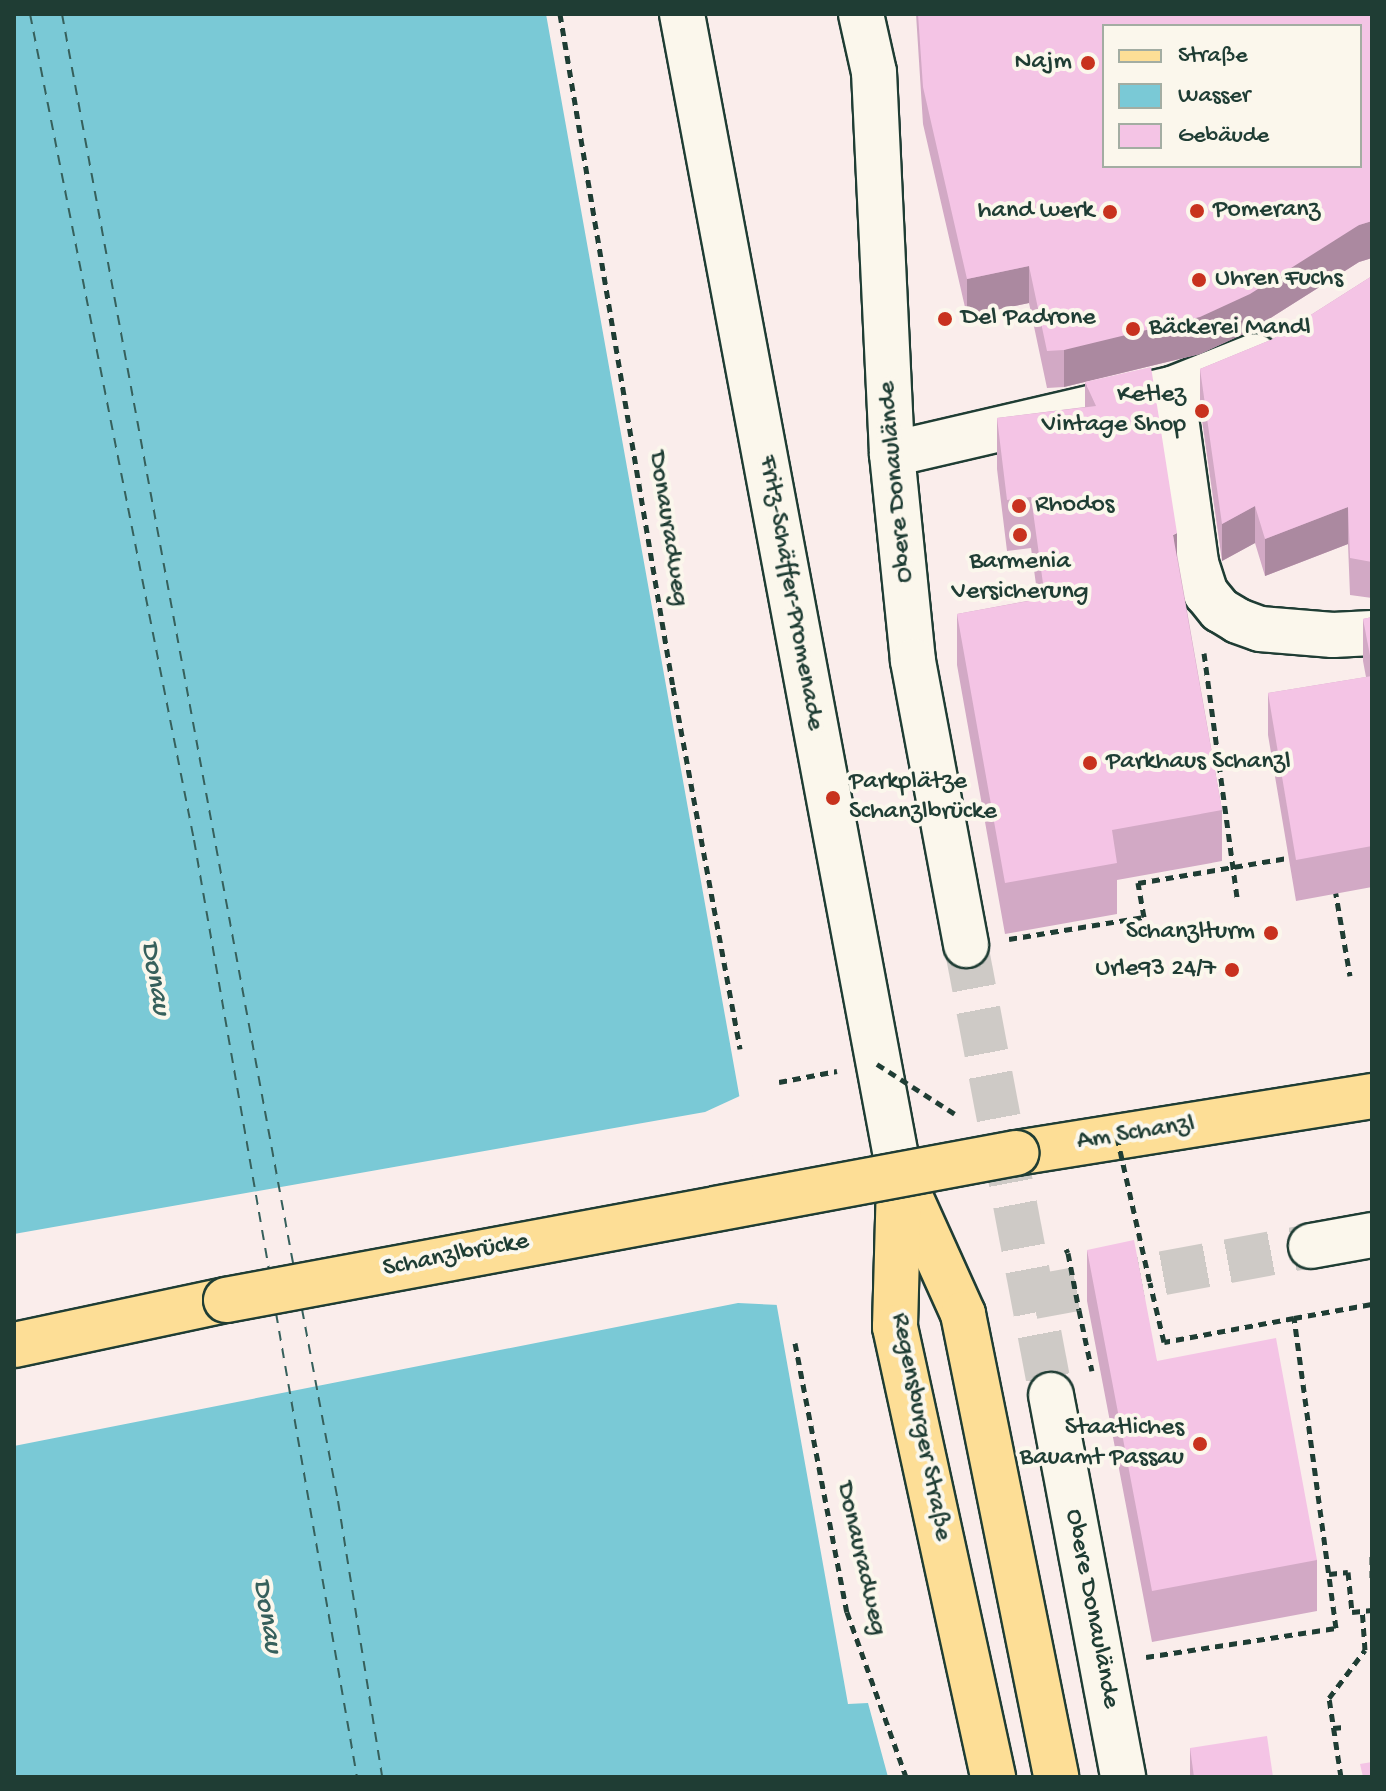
<!DOCTYPE html>
<html>
<head>
<meta charset="utf-8">
<style>
	body { margin:0 }
	#map { position:relative; width:1386px; height:1791px; overflow:hidden; background:#faedeb; font-family:"Gochi Hand",sans-serif }
	div>[style] { position:absolute }
	.water>* { inset:0; background:#7ac9d6 }
	.pier>* { inset:0; background:#faedeb }
	.ferry>* { height:2px; margin-top:-1px; transform-origin:0; background:repeating-linear-gradient(90deg,#36605c 0 10px,transparent 0 18px) }
	.minor-tunnel>* { height:44px; margin-top:-22px; transform-origin:0; background:repeating-linear-gradient(90deg,#cecac6 0 44px,transparent 0 66px) }
	.path>* { height:5px; margin-top:-2.5px; transform-origin:0; background:repeating-linear-gradient(90deg,#1f3d34 0 8px,transparent 0 14px) }
	.roads { filter:drop-shadow(2px 0 #1f3d34) drop-shadow(-2px 0 #1f3d34) drop-shadow(0 2px #1f3d34) drop-shadow(0 -2px #1f3d34) }
	.minor>* { height:44px; margin:-22px; padding:0 22px; transform-origin:22px; border-radius:22px; background:#fbf7ec }
	.major>* { height:44px; margin:-22px; padding:0 22px; transform-origin:22px; border-radius:22px; background:#fdde96 }
	.path-bridge>* { height:5px; margin-top:-2.5px; transform-origin:0; background:repeating-linear-gradient(90deg,#1f3d34 0 8px,transparent 0 14px) }
	.bridges { filter:drop-shadow(2px 0 #1f3d34) drop-shadow(-2px 0 #1f3d34) drop-shadow(0 2px #1f3d34) drop-shadow(0 -2px #1f3d34) }
	.major-bridge>* { height:44px; margin:-22px; padding:0 22px; transform-origin:22px; border-radius:22px; background:#fdde96 }
	.wall>* { inset:0; background:#d2a9c5 }
	.shaded-wall>* { inset:0; background:#ab89a0 }
	.building>* { inset:0; background:#f4c4e5 }
	.dots>* { width:22px; height:22px; translate:-50% -50%; box-sizing:border-box; border:4px solid #fbf7ec; border-radius:50% }
	span { translate:-50% -50%; white-space:nowrap; text-align:center; line-height:1.15; -webkit-text-stroke:8px #fbf7ec; paint-order:stroke }
	.poi-label { font-size:26px; color:#1f3d34 }
	.right { translate:-100% -50%; text-align:right }
	.left { translate:0 -50%; text-align:left }
	.street-label { font-size:26px; color:#1f3d34 }
	.water-label { font-size:28px; color:#36605c; font-style:italic }
	.frame { position:absolute; inset:0; border:16px solid #1f3d34; pointer-events:none }
	.legend { position:absolute; left:1102px; top:24px; width:260px; height:144px; box-sizing:border-box; background:#fbf7ec; border:2px solid #a3ada2; margin:0; padding:10px 14px; list-style:none; font-size:24px; color:#1f3d34 }
	.legend li { display:flex; align-items:center; gap:16px; height:40px }
	.legend b { width:40px; border:2px solid #a3ada2 }
</style>
</head>
<body>
<div id="map">
	<div class="water">
		<div style="clip-path:polygon(14px 14px,546px 14px,848px 1704px,868px 1703px,888px 1777px,14px 1777px)"></div>
	</div>
	<div class="pier">
		<div style="clip-path:polygon(742px 1095px,779px 1305px,738px 1303px,14px 1446px,14px 1234px,705px 1112px)"></div>
	</div>
	<div class="ferry">
		<div style="left:30px;top:14px;width:842px;rotate:78.77deg"></div>
		<div style="left:194px;top:840px;width:437px;rotate:80.1deg"></div>
		<div style="left:62px;top:14px;width:1275px;rotate:79.52deg"></div>
		<div style="left:302px;top:1309px;width:195px;rotate:79.4deg"></div>
		<div style="left:338px;top:1501px;width:279px;rotate:80.9deg"></div>
		<div style="left:276px;top:1313px;width:471px;rotate:80.1deg"></div>
	</div>
	<div class="minor-tunnel">
		<div style="left:966px;top:945px;width:458px;rotate:79.3deg"></div>
		<div style="left:1033px;top:1297px;width:283px;rotate:-10.4deg"></div>
	</div>
	<div class="path">
		<div style="left:560px;top:14px;width:682px;rotate:80.47deg"></div>
		<div style="left:673px;top:687px;width:368px;rotate:79.5deg"></div>
		<div style="left:1204px;top:653px;width:247px;rotate:82.3deg"></div>
		<div style="left:1335px;top:889px;width:88px;rotate:80.2deg"></div>
		<div style="left:1009px;top:939px;width:137px;rotate:-9.3deg"></div>
		<div style="left:1144px;top:917px;width:35px;rotate:-100deg"></div>
		<div style="left:1138px;top:883px;width:157px;rotate:-9.5deg"></div>
		<div style="left:779px;top:1082px;width:59px;rotate:-10.7deg"></div>
		<div style="left:1066px;top:1249px;width:4px;rotate:63deg"></div>
		<div style="left:1079px;top:1310px;width:62px;rotate:78deg"></div>
		<div style="left:1294px;top:1318px;width:79px;rotate:-10.2deg"></div>
		<div style="left:795px;top:1343px;width:274px;rotate:79.1deg"></div>
		<div style="left:847px;top:1612px;width:175px;rotate:70.3deg"></div>
		<div style="left:1372px;top:1556px;width:25px;rotate:90deg"></div>
		<div style="left:1329px;top:1574px;width:19px;rotate:-6deg"></div>
		<div style="left:1348px;top:1572px;width:40px;rotate:84.3deg"></div>
		<div style="left:1352px;top:1612px;width:20px;rotate:-6deg"></div>
		<div style="left:1146px;top:1657px;width:192px;rotate:-8.7deg"></div>
		<div style="left:1336px;top:1628px;width:313px;rotate:-97.7deg"></div>
		<div style="left:1294px;top:1318px;width:132px;rotate:169.5deg"></div>
		<div style="left:1164px;top:1342px;width:61px;rotate:-103.3deg"></div>
		<div style="left:1333px;top:1728px;width:11px;rotate:-5deg"></div>
		<div style="left:1341px;top:1777px;width:80px;rotate:-98.6deg"></div>
		<div style="left:1329px;top:1698px;width:60px;rotate:-53.1deg"></div>
		<div style="left:1365px;top:1650px;width:39px;rotate:-94deg"></div>
	</div>
	<div class="roads">
		<div class="minor">
			<div style="left:682px;top:14px;width:1178px;rotate:79.39deg"></div>
			<div style="left:861px;top:14px;width:59px;rotate:77.4deg"></div>
			<div style="left:874px;top:72px;width:382px;rotate:87.3deg"></div>
			<div style="left:892px;top:454px;width:208px;rotate:84.2deg"></div>
			<div style="left:913px;top:661px;width:289px;rotate:79.4deg"></div>
			<div style="left:1172px;top:389px;width:176px;rotate:82.1deg"></div>
			<div style="left:1196px;top:563px;width:32px;rotate:72deg"></div>
			<div style="left:1206px;top:593px;width:22px;rotate:51deg"></div>
			<div style="left:1220px;top:610px;width:21px;rotate:31deg"></div>
			<div style="left:1238px;top:621px;width:23px;rotate:20deg"></div>
			<div style="left:1260px;top:629px;width:73px;rotate:4.7deg"></div>
			<div style="left:1333px;top:635px;width:39px;rotate:-3deg"></div>
			<div style="left:892px;top:454px;width:287px;rotate:-13.1deg"></div>
			<div style="left:1172px;top:389px;width:89px;rotate:-21.7deg"></div>
			<div style="left:1311px;top:1246px;width:62px;rotate:-10.2deg"></div>
			<div style="left:1051px;top:1395px;width:389px;rotate:79.3deg"></div>
		</div>
		<div class="major">
			<div style="left:1016px;top:1153px;width:361px;rotate:-9.1deg"></div>
			<div style="left:899px;top:1172px;width:156px;rotate:65.7deg"></div>
			<div style="left:963px;top:1314px;width:472px;rotate:78.6deg"></div>
			<div style="left:899px;top:1183px;width:144px;rotate:91.6deg"></div>
			<div style="left:895px;top:1327px;width:461px;rotate:77.7deg"></div>
			<div style="left:14px;top:1345px;width:217px;rotate:-12deg"></div>
		</div>
	</div>
	<div class="path-bridge">
		<div style="left:877px;top:1064px;width:98px;rotate:32.6deg"></div>
		<div style="left:1117px;top:1137px;width:150px;rotate:77.3deg"></div>
		<div style="left:1068px;top:1253px;width:58px;rotate:79.1deg"></div>
	</div>
	<div class="bridges">
		<div class="major-bridge">
			<div style="left:226px;top:1300px;width:804px;rotate:-10.54deg"></div>
		</div>
	</div>
	<div class="wall">
		<div style="clip-path:polygon(916px 14px,1280px 14px,1280px 15px,1372px 14px,1372px 258px,1359px 262px,1250px 331px,1200px 354px,1064px 387px,1047px 388px,1029px 303px,967px 316px,923px 124px)"></div>
		<div style="clip-path:polygon(1372px 276px,1372px 598px,1350px 595px,1348px 544px,1265px 576px,1255px 543px,1222px 561px,1200px 406px,1200px 369px,1273px 339px)"></div>
		<div style="clip-path:polygon(1085px 382px,1177px 554px,1222px 810px,1222px 861px,1117px 880px,1117px 914px,1005px 934px,957px 665px,957px 614px,1038px 599px,1031px 548px,1007px 551px,997px 469px,997px 418px,1085px 407px)"></div>
		<div style="clip-path:polygon(1372px 617px,1372px 887px,1296px 901px,1268px 735px,1268px 693px,1366px 677px,1363px 661px,1363px 619px)"></div>
		<div style="clip-path:polygon(1087px 1250px,1157px 1361px,1317px 1560px,1317px 1611px,1152px 1642px,1087px 1301px)"></div>
		<div style="clip-path:polygon(1190px 1748px,1273px 1777px,1190px 1777px)"></div>
	</div>
	<div class="shaded-wall">
		<div style="clip-path:polygon(1372px 221px,1372px 258px,1359px 262px,1250px 331px,1200px 354px,1064px 387px,1064px 350px,1359px 225px)"></div>
		<div style="clip-path:polygon(1029px 266px,1029px 303px,967px 316px,967px 279px)"></div>
		<div style="clip-path:polygon(1255px 506px,1255px 543px,1222px 561px,1222px 524px)"></div>
		<div style="clip-path:polygon(1348px 507px,1348px 544px,1265px 576px,1265px 539px)"></div>
		<div style="clip-path:polygon(1177px 533px,1177px 584px,1173px 535px)"></div>
	</div>
	<div class="building">
		<div style="clip-path:polygon(evenodd,918px 14px,1280px 14px,1280px 15px,1283px 14px,1372px 14px,1372px 221px,1359px 225px,1250px 294px,1200px 317px,1064px 350px,1047px 351px,1029px 266px,967px 279px,923px 87px,918px 14px,1104px 26px,1360px 26px,1360px 166px,1104px 166px,1104px 26px)"></div>
		<div style="clip-path:polygon(1372px 276px,1372px 562px,1350px 558px,1348px 507px,1265px 539px,1255px 506px,1222px 524px,1200px 369px,1273px 339px)"></div>
		<div style="clip-path:polygon(1151px 367px,1177px 533px,1173px 535px,1222px 810px,1112px 830px,1117px 863px,1005px 883px,957px 614px,1045px 598px,1031px 497px,1007px 500px,997px 418px,1096px 406px,1085px 382px)"></div>
		<div style="clip-path:polygon(1372px 617px,1372px 666px,1363px 619px)"></div>
		<div style="clip-path:polygon(1372px 676px,1372px 846px,1296px 860px,1268px 693px)"></div>
		<div style="clip-path:polygon(1134px 1240px,1157px 1361px,1276px 1338px,1317px 1560px,1152px 1591px,1087px 1250px)"></div>
		<div style="clip-path:polygon(1267px 1736px,1273px 1777px,1194px 1777px,1190px 1748px)"></div>
		<div style="clip-path:polygon(1372px 1762px,1372px 1777px,1363px 1777px,1360px 1764px)"></div>
	</div>
	<div class="dots">
		<div style="left:1088px;top:63px;background:#c8321e"></div>
		<div style="left:1197px;top:211px;background:#c8321e"></div>
		<div style="left:1110px;top:212px;background:#c8321e"></div>
		<div style="left:1199px;top:280px;background:#c8321e"></div>
		<div style="left:945px;top:319px;background:#c8321e"></div>
		<div style="left:1133px;top:329px;background:#c8321e"></div>
		<div style="left:1202px;top:411px;background:#c8321e"></div>
		<div style="left:1019px;top:506px;background:#c8321e"></div>
		<div style="left:1020px;top:535px;background:#c8321e"></div>
		<div style="left:1090px;top:763px;background:#c8321e"></div>
		<div style="left:833px;top:798px;background:#c8321e"></div>
		<div style="left:1271px;top:933px;background:#c8321e"></div>
		<div style="left:1232px;top:970px;background:#c8321e"></div>
		<div style="left:1200px;top:1444px;background:#c8321e"></div>
	</div>
	<div class="poi-label">
		<span class="right" style="left:1072px;top:63px">Najm</span>
		<span class="left" style="left:1213px;top:211px">Pomeranz</span>
		<span class="right" style="left:1094px;top:212px">hand werk</span>
		<span class="left" style="left:1215px;top:280px">Uhren Fuchs</span>
		<span class="left" style="left:961px;top:319px">Del Padrone</span>
		<span class="left" style="left:1149px;top:329px">Bäckerei Mandl</span>
		<span class="right" style="left:1186px;top:411px">Ketlez<br>Vintage Shop</span>
		<span class="left" style="left:1035px;top:506px">Rhodos</span>
		<span style="left:1020px;top:578px">Barmenia<br>Versicherung</span>
		<span class="left" style="left:1106px;top:763px">Parkhaus Schanzl</span>
		<span class="left" style="left:849px;top:798px">Parkplätze<br>Schanzlbrücke</span>
		<span class="right" style="left:1255px;top:933px">Schanzlturm</span>
		<span class="right" style="left:1216px;top:970px">Urle93 24/7</span>
		<span class="right" style="left:1184px;top:1444px">Staatliches<br>Bauamt Passau</span>
	</div>
	<div class="street-label">
		<span style="left:897px;top:482px;rotate:-95deg">Obere Donaulände</span>
		<span style="left:667px;top:529px;rotate:81deg">Donauradweg</span>
		<span style="left:790px;top:593px;rotate:80deg">Fritz-Schäffer-Promenade</span>
		<span style="left:1136px;top:1134px;rotate:-9deg">Am Schanzl</span>
		<span style="left:456px;top:1256px;rotate:-11deg">Schanzlbrücke</span>
		<span style="left:920px;top:1427px;rotate:79deg">Regensburger Straße</span>
		<span style="left:860px;top:1559px;rotate:77deg">Donauradweg</span>
		<span style="left:1091px;top:1609px;rotate:79deg">Obere Donaulände</span>
	</div>
	<div class="water-label">
		<span style="left:154px;top:978px;rotate:80deg">Donau</span>
		<span style="left:266px;top:1616px;rotate:80deg">Donau</span>
	</div>
	<div class="frame"></div>
	<ul class="legend">
	<li><b style="height:10px;background:#fdde96"></b>Straße</li>
	<li><b style="height:22px;background:#7ac9d6"></b>Wasser</li>
	<li><b style="height:22px;background:#f4c4e5"></b>Gebäude</li>
	</ul>
</div>
</body>
</html>
